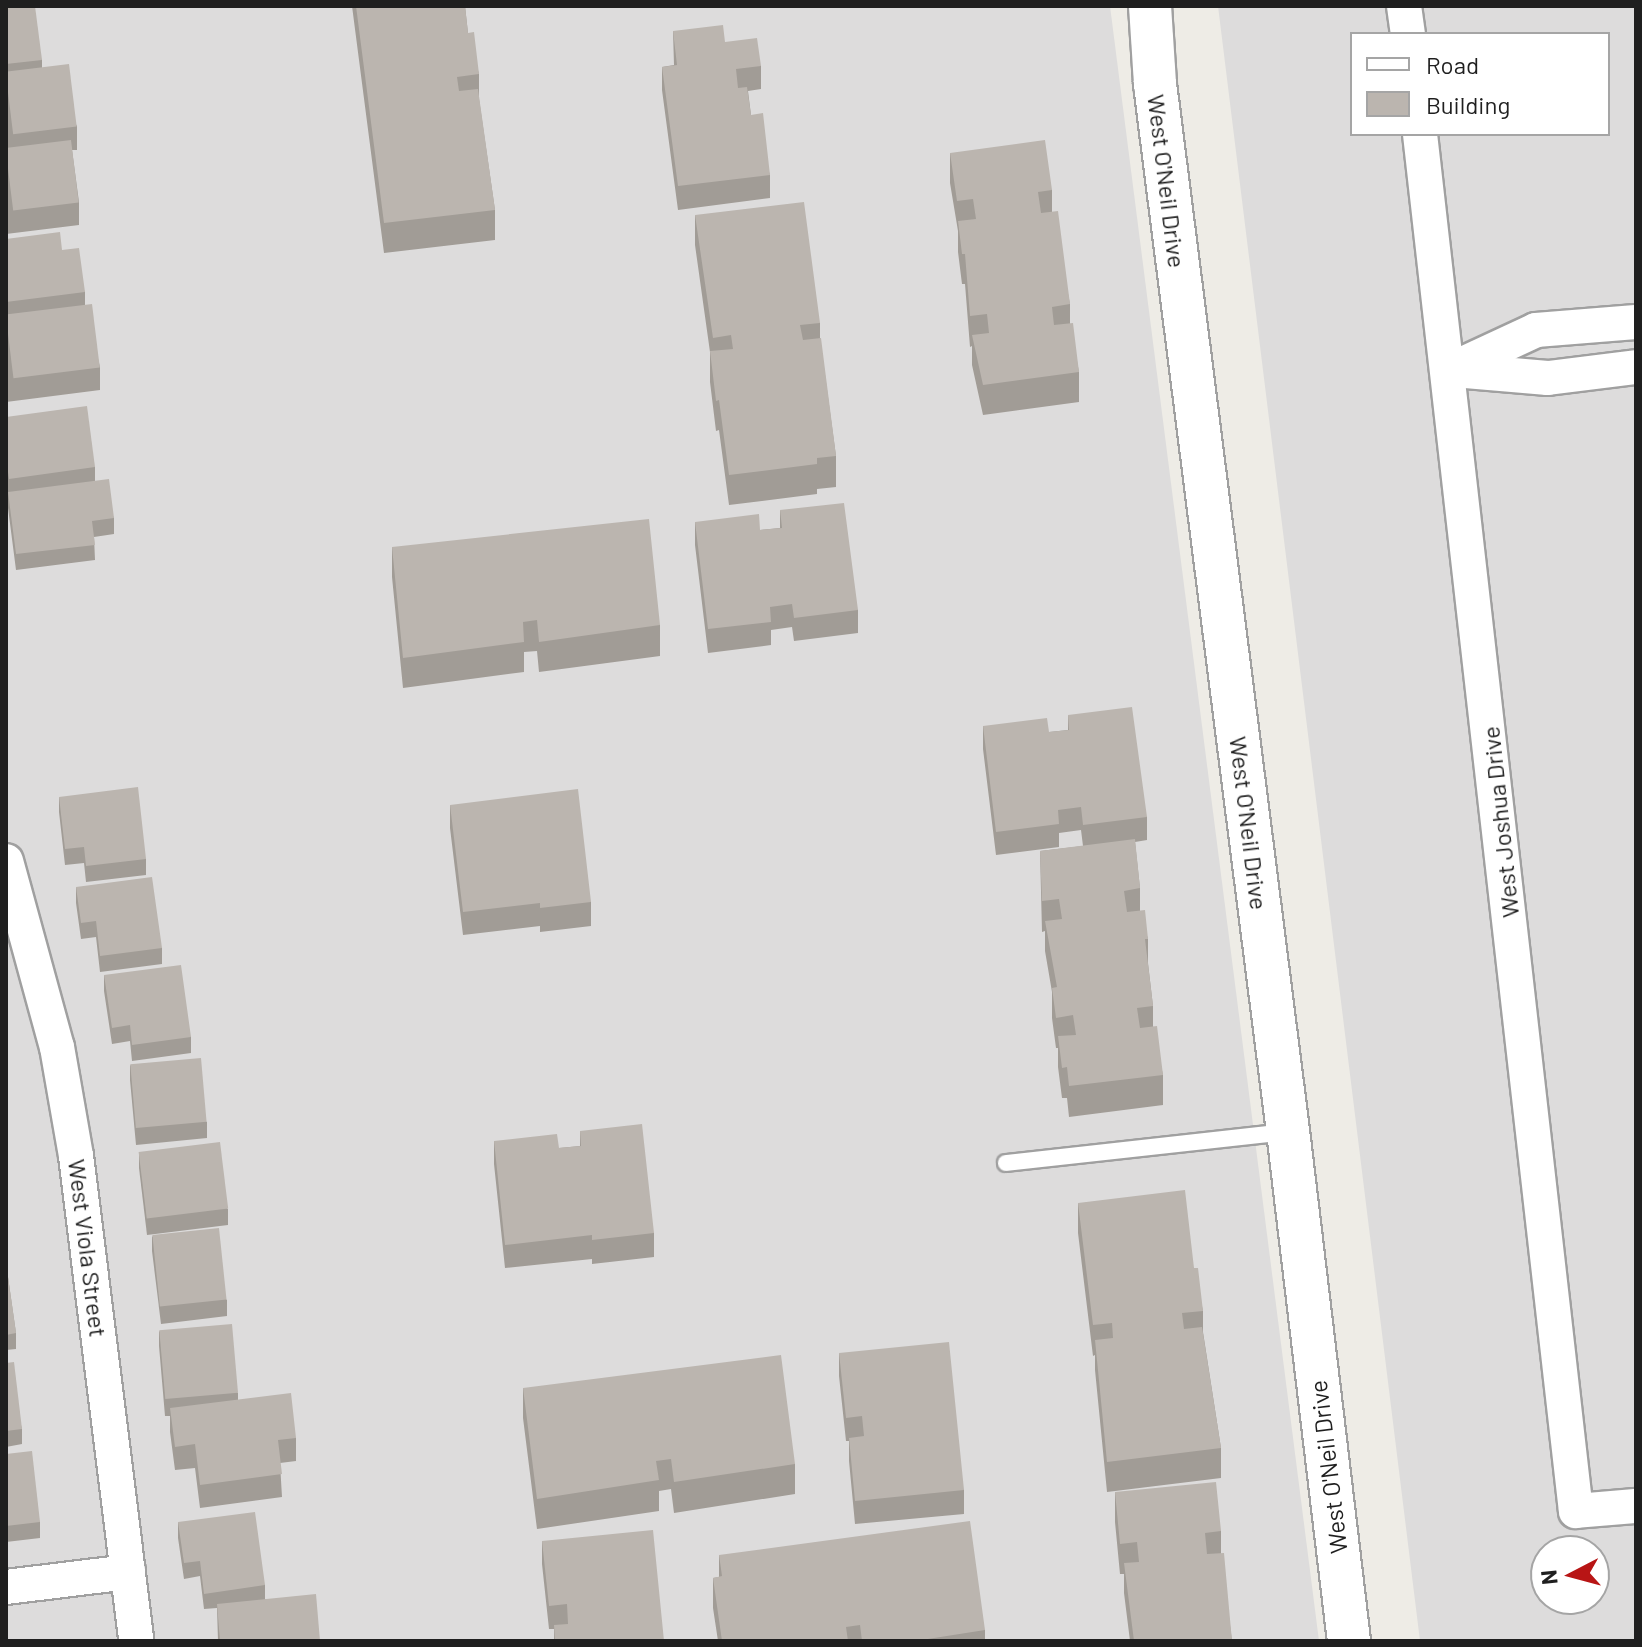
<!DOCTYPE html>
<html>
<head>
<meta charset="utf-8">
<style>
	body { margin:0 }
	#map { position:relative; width:1642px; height:1647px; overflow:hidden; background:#eeece6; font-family:Barlow,sans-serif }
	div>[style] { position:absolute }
	.residential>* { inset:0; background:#dddcdc }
	.roads { filter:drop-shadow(2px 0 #a0a0a0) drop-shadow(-2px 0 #a0a0a0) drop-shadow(0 2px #a0a0a0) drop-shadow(0 -2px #a0a0a0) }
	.service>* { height:16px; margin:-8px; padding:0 8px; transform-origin:8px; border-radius:8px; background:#fff }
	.minor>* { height:34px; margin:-17px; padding:0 17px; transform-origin:17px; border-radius:17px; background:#fff }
	.tertiary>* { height:42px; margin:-21px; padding:0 21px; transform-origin:21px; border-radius:21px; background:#fff }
	.wall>* { inset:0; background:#a19c96 }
	.building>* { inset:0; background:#bbb5af; transform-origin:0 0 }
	span { translate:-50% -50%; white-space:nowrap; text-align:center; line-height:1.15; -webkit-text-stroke:6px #fff; paint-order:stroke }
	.street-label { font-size:24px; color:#1f1f1f }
	.frame { position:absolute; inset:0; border:8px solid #1f1f1f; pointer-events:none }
	.legend { position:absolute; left:1350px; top:32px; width:260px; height:104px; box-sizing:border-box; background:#fff; border:2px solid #a5a5a5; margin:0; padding:10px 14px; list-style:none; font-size:24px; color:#1f1f1f }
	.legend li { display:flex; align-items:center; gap:16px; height:40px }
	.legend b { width:40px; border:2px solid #a5a5a5 }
	.north { position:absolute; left:1530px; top:1535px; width:80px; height:80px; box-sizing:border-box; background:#fff; border:2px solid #a5a5a5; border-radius:50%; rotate:264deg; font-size:22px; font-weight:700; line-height:32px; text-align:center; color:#1f1f1f }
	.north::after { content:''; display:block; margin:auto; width:28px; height:36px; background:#b81515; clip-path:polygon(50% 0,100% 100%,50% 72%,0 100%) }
</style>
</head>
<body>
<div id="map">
	<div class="residential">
		<div style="clip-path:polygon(6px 6px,1110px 6px,1319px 1641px,6px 1641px)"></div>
		<div style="clip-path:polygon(evenodd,1218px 6px,1636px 6px,1636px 1641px,1420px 1641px,1218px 6px,1352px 34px,1608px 34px,1608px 134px,1352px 134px,1352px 34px,1218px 6px,1546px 1551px,1594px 1551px,1594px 1599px,1546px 1599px,1546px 1551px)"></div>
	</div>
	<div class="roads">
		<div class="service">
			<div style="left:1006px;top:1163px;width:283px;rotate:-6.3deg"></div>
		</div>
		<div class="minor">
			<div style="left:1404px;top:6px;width:28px;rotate:82deg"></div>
			<div style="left:1420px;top:134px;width:1386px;rotate:83.54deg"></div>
			<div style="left:1576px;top:1511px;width:60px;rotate:-4.8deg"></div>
			<div style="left:1450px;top:370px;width:95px;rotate:-24.9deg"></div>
			<div style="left:1536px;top:330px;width:100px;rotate:-4.6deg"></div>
			<div style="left:1454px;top:370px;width:94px;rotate:4.9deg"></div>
			<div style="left:1548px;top:378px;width:89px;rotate:-7.1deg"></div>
			<div style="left:6px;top:861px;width:193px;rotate:74.7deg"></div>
			<div style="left:57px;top:1047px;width:111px;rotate:80.1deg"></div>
			<div style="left:76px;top:1156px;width:489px;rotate:82.9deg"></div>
			<div style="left:6px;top:1587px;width:123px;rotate:-7deg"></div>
		</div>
		<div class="tertiary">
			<div style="left:1150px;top:6px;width:78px;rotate:86.3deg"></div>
			<div style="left:1155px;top:84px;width:1055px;rotate:82.76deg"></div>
			<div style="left:1288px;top:1131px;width:514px;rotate:83.18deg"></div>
		</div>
	</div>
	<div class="wall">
		<div style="clip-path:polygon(6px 6px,42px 60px,42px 68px,77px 126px,77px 150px,72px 150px,79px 202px,79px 225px,6px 234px)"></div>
		<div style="clip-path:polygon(352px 6px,465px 6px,468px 33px,479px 74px,479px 99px,495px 210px,495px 240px,384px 253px)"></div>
		<div style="clip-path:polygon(673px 31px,725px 42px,761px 66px,761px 89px,748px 91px,751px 115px,770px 175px,770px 198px,678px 210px,662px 90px,662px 67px,674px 65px)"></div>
		<div style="clip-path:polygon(950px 153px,1052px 190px,1052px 212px,1070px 304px,1070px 323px,1079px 372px,1079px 402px,983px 415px,972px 365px,972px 346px,970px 347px,965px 284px,962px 284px,958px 252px,958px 231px,950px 183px)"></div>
		<div style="clip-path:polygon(695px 215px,820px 323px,820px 338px,836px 456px,836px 487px,817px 489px,817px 494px,729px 505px,719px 430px,716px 431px,710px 382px,710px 352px,695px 245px)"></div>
		<div style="clip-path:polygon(6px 239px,62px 250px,85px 292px,85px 305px,100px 367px,100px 390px,6px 402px)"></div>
		<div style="clip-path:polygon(6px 417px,95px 467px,95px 481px,114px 518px,114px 534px,94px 537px,95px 560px,16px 570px,8px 508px,8px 492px,6px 474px)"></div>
		<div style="clip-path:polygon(780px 510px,858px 610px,858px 633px,794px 641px,792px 627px,771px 630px,771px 645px,708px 653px,695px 545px,695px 522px,760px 530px,780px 528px)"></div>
		<div style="clip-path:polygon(392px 547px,660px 625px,660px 656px,539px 672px,537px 651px,524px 652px,524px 672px,403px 688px,392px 577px)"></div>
		<div style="clip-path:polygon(1068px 715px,1147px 817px,1147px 840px,1135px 842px,1140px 888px,1140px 911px,1148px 939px,1148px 963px,1153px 1006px,1153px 1026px,1163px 1075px,1163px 1105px,1069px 1117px,1067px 1098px,1062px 1098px,1058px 1067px,1058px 1048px,1056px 1048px,1052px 1018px,1052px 992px,1045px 951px,1045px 931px,1042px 932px,1040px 851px,1083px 846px,1081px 830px,1059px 833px,1059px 847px,996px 855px,983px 749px,983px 726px,1049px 732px,1068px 730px)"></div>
		<div style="clip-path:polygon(59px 797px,146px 859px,146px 875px,86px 882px,84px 863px,65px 865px,59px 812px)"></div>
		<div style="clip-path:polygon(450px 805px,591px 902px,591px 926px,540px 932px,540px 926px,463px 935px,450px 828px)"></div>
		<div style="clip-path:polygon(76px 887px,162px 948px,162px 964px,100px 972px,96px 937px,81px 939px,76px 903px)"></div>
		<div style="clip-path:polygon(104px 975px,191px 1037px,191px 1053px,132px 1061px,130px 1041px,112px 1044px,104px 991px)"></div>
		<div style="clip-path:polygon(130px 1065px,207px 1122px,207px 1138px,136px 1145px,130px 1080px)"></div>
		<div style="clip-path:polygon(580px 1131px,654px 1233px,654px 1257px,592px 1264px,592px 1259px,505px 1268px,494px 1164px,494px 1141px,559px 1148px,580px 1146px)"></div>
		<div style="clip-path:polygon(139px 1152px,228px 1209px,228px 1225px,147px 1235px,139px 1168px)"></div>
		<div style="clip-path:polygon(1078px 1203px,1194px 1268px,1203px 1311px,1203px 1332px,1221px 1448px,1221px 1478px,1107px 1492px,1095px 1370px,1095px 1355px,1093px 1356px,1078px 1233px)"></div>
		<div style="clip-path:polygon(6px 1212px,7px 1221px,7px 1244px,6px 1244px)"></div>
		<div style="clip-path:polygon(152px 1236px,227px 1300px,227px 1316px,161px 1324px,152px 1251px)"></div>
		<div style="clip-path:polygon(6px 1263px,16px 1333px,16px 1349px,6px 1350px)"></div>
		<div style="clip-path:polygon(159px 1331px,238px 1393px,238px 1400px,296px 1438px,296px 1461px,280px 1463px,282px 1497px,200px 1508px,195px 1468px,175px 1470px,170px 1432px,170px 1416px,165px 1416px,159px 1346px)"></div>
		<div style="clip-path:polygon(839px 1353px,964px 1490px,964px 1514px,855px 1524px,849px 1461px,849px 1441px,846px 1441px,839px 1376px)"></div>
		<div style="clip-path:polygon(6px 1363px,22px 1429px,22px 1444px,6px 1447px)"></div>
		<div style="clip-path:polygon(523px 1388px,795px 1464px,795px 1494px,674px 1513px,671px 1489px,659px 1491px,659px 1511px,537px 1529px,523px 1418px)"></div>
		<div style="clip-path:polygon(6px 1454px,40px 1522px,40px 1538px,6px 1542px)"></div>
		<div style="clip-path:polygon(1115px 1492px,1221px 1531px,1221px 1553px,1232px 1641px,1130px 1641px,1124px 1593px,1124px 1574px,1120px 1574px,1115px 1522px)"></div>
		<div style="clip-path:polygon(178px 1522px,265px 1585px,265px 1599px,320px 1641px,218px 1641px,217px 1608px,204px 1609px,200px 1576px,184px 1579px,178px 1538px)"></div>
		<div style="clip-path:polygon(542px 1541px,664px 1641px,554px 1641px,554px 1629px,549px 1629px,542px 1564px)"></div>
		<div style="clip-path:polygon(719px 1555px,985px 1630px,985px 1641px,718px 1641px,713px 1608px,713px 1578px,719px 1577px)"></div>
	</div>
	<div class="building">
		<div style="clip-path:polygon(6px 6px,35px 6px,42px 60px,6px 64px)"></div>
		<div style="clip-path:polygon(356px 6px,465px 6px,468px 33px,474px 32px,479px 74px,457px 77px,459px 91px,478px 89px,495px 210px,384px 223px)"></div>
		<div style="clip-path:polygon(723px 25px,725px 42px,757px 38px,761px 66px,736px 69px,738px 88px,747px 87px,751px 115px,763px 113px,770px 175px,678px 186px,662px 67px,677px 65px,673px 31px)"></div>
		<div style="left:69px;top:64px;width:63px;height:64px;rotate:83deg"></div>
		<div style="left:71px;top:140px;width:63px;height:66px;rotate:83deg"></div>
		<div style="clip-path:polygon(1045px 140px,1052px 190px,1038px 192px,1041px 213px,1058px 211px,1070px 304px,1052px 307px,1054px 325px,1073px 323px,1079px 372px,983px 385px,972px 335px,989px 333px,987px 314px,970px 316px,965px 254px,962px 254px,958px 221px,976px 219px,973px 199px,957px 201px,950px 153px)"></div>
		<div style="clip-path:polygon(804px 202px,820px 323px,800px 325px,803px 340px,821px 338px,836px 456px,817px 458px,817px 464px,729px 475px,719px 400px,716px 401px,710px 351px,733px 349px,731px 335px,713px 338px,695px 215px)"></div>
		<div style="clip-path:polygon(60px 232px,62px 250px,79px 248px,85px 292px,6px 302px,6px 239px)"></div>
		<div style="left:92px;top:304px;width:64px;height:87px;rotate:83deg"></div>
		<div style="clip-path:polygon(87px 406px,95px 467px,9px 479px,6px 458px,6px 417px)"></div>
		<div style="clip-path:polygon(109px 479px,114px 518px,92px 521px,95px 545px,16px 554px,8px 492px)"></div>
		<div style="clip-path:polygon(844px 503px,858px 610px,794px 618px,792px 604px,770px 607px,771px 622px,708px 629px,695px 522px,759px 514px,760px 530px,782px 528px,780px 510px)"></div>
		<div style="clip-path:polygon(649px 519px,660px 625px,539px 642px,537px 620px,523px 622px,524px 642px,403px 658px,392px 547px)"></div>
		<div style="clip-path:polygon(1132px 707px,1147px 817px,1083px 825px,1081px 807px,1058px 810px,1059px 824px,996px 832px,983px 726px,1047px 718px,1049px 732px,1069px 730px,1068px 715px)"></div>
		<div style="clip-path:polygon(138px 787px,146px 859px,86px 866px,84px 847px,65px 849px,59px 797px)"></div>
		<div style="clip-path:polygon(578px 789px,591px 902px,540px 908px,540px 903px,463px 912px,450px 805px)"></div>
		<div style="clip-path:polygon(1135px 839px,1140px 888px,1124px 891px,1127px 912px,1145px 910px,1148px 939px,1145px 939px,1153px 1006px,1137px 1008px,1140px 1028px,1157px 1026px,1163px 1075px,1069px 1086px,1067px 1067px,1062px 1068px,1058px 1036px,1076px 1035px,1073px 1015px,1056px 1018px,1052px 988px,1057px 987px,1045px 921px,1062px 919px,1059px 899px,1042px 901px,1040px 851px)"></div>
		<div style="clip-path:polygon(152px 877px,162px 948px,100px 956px,96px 921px,81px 923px,76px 887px)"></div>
		<div style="clip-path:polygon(181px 965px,191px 1037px,132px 1045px,130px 1025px,112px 1028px,104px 975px)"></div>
		<div style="left:201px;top:1058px;width:64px;height:71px;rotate:85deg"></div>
		<div style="clip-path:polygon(642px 1124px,654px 1233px,592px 1240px,592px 1235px,505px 1245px,494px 1141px,557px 1134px,559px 1148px,581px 1146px,580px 1131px)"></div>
		<div style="left:220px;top:1142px;width:67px;height:82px;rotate:83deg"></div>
		<div style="clip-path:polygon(1185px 1190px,1194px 1268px,1198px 1268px,1203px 1311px,1182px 1313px,1184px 1329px,1202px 1327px,1221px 1448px,1107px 1462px,1095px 1340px,1113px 1338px,1112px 1323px,1093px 1325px,1078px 1203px)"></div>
		<div style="left:219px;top:1228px;width:72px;height:67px;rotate:84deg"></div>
		<div style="clip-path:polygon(6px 1263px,16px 1333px,6px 1335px)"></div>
		<div style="left:232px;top:1324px;width:69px;height:73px;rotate:85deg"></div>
		<div style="clip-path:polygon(949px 1342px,964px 1490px,855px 1501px,849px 1438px,864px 1436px,862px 1416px,846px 1418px,839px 1353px)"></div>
		<div style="clip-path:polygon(781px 1355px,795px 1464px,674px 1482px,671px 1459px,656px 1461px,659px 1480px,537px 1499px,523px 1388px)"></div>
		<div style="clip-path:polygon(14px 1362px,22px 1429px,6px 1431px,6px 1363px)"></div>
		<div style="clip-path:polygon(291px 1393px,296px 1438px,278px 1440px,282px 1474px,200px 1485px,195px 1444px,175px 1447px,170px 1408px)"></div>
		<div style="clip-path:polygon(32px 1451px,40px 1522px,6px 1526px,6px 1454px)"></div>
		<div style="clip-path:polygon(1216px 1482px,1221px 1531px,1205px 1533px,1207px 1554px,1224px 1553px,1232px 1641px,1134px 1641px,1124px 1563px,1139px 1562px,1137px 1542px,1120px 1544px,1115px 1492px)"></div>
		<div style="clip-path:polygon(255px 1512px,265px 1585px,204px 1594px,200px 1561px,184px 1563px,178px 1522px)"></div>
		<div style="clip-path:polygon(970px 1521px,985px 1630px,915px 1641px,862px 1641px,860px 1625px,846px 1627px,848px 1641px,722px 1641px,713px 1578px,722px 1576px,719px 1555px)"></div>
		<div style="clip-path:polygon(653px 1530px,664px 1641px,555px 1641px,554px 1625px,568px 1624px,567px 1604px,549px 1606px,542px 1541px)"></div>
		<div style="clip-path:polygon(316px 1594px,320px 1641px,220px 1641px,217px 1604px)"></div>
	</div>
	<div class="street-label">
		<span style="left:1167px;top:181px;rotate:83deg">West O'Neil Drive</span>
		<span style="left:1500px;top:822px;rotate:-96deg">West Joshua Drive</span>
		<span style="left:1249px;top:823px;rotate:83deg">West O'Neil Drive</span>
		<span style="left:88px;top:1248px;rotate:83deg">West Viola Street</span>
		<span style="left:1328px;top:1467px;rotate:-97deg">West O'Neil Drive</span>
	</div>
	<div class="frame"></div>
	<ul class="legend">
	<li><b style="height:10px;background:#fff"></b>Road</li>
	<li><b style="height:22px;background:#bbb5af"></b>Building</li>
	</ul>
	<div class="north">N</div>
</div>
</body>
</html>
